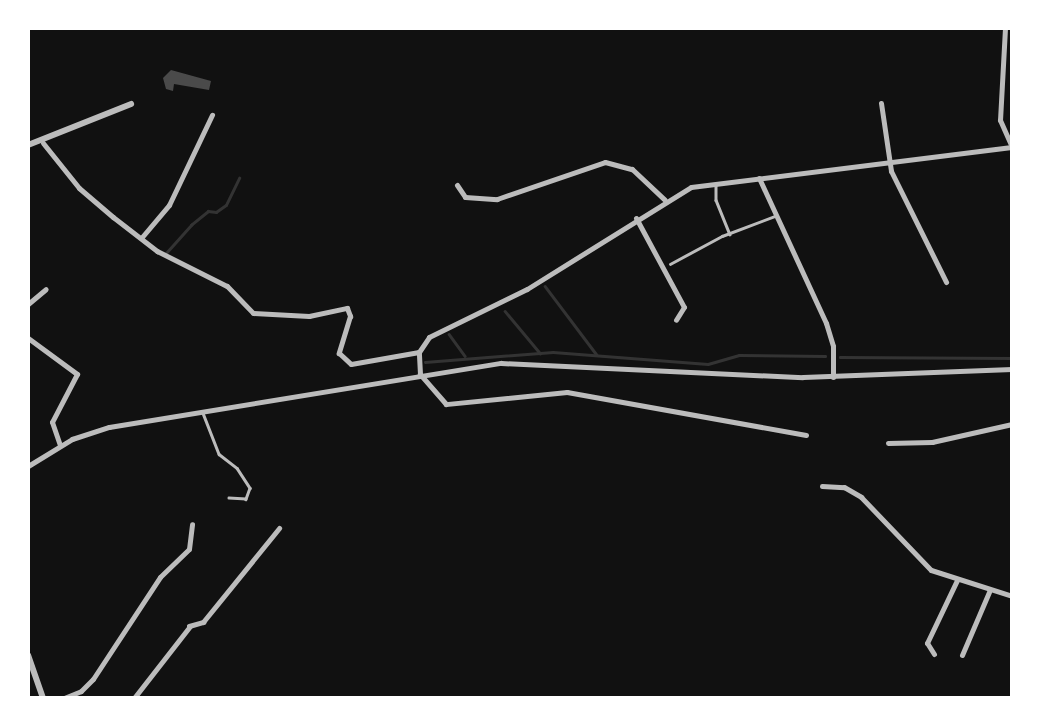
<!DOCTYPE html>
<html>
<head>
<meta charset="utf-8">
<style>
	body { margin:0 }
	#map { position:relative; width:1040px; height:726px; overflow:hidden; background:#111; font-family:"Source Sans 3",sans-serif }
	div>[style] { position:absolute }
	.stream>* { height:2.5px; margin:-1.25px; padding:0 1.25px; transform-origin:1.25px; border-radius:1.25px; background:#333 }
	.building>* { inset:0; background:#4a4a4a }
	.service>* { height:2.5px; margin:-1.25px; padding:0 1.25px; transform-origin:1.25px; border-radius:1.25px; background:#bcbcbc }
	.minor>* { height:5px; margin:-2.5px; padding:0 2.5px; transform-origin:2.5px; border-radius:2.5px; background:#bcbcbc }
	.tertiary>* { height:6px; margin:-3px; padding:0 3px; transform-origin:3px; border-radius:3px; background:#bcbcbc }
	span { translate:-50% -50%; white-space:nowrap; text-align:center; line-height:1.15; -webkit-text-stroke:5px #fff; paint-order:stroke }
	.frame { position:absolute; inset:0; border:30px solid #fff; pointer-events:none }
</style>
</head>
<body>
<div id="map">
	<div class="stream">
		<div style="left:166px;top:253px;width:38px;rotate:-48deg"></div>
		<div style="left:191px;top:225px;width:22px;rotate:-39deg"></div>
		<div style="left:208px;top:211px;width:8px;rotate:7deg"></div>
		<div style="left:216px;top:212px;width:12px;rotate:-35deg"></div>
		<div style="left:226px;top:205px;width:30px;rotate:-64deg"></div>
		<div style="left:545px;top:286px;width:86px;rotate:53deg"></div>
		<div style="left:505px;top:311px;width:55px;rotate:50.2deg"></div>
		<div style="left:449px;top:334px;width:27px;rotate:54deg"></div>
		<div style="left:840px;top:357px;width:172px;rotate:0.3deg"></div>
		<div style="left:425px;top:362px;width:128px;rotate:-4.5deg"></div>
		<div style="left:553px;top:352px;width:155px;rotate:4.4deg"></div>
		<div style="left:708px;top:364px;width:32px;rotate:-16deg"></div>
		<div style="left:739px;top:355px;width:86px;rotate:0.7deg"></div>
	</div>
	<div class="building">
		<div style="clip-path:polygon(171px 70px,211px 81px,209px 90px,174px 84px,173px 91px,166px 89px,163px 78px)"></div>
	</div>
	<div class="service">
		<div style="left:716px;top:184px;width:16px;rotate:90deg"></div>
		<div style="left:716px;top:200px;width:37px;rotate:68deg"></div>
		<div style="left:670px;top:264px;width:59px;rotate:-28.3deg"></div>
		<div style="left:722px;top:236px;width:57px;rotate:-20.7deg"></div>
		<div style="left:203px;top:413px;width:44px;rotate:68.7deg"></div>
		<div style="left:219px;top:454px;width:23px;rotate:38deg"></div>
		<div style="left:237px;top:468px;width:24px;rotate:57deg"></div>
		<div style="left:250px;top:488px;width:12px;rotate:110deg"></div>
		<div style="left:246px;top:499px;width:17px;rotate:-177deg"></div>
	</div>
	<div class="minor">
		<div style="left:1005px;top:28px;width:92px;rotate:93.1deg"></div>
		<div style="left:1000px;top:120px;width:30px;rotate:66deg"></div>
		<div style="left:881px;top:103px;width:69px;rotate:81.6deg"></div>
		<div style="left:891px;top:171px;width:124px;rotate:63.6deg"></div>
		<div style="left:43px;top:143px;width:58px;rotate:51.3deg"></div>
		<div style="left:79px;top:188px;width:45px;rotate:40.5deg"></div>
		<div style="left:113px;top:217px;width:56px;rotate:37.7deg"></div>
		<div style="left:157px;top:251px;width:78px;rotate:26.6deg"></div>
		<div style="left:227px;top:286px;width:37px;rotate:46deg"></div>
		<div style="left:253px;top:313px;width:56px;rotate:3.1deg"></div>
		<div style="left:309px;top:316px;width:39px;rotate:-12deg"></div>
		<div style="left:347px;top:308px;width:9px;rotate:69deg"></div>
		<div style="left:350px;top:316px;width:39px;rotate:107deg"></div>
		<div style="left:339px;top:353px;width:16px;rotate:43deg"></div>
		<div style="left:351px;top:364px;width:69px;rotate:-10deg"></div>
		<div style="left:759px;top:178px;width:160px;rotate:65.2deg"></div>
		<div style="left:826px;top:323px;width:24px;rotate:73deg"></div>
		<div style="left:833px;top:346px;width:31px;rotate:90deg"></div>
		<div style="left:457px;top:185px;width:14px;rotate:56deg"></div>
		<div style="left:465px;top:197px;width:32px;rotate:4deg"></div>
		<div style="left:497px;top:199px;width:114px;rotate:-18.9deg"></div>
		<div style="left:605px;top:162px;width:28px;rotate:15deg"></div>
		<div style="left:632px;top:169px;width:45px;rotate:43.2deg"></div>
		<div style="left:636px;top:218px;width:101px;rotate:61.7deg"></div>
		<div style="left:684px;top:307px;width:15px;rotate:122deg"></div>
		<div style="left:142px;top:237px;width:42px;rotate:-49.8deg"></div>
		<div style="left:169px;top:205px;width:100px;rotate:-64.5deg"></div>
		<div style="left:28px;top:304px;width:23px;rotate:-40deg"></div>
		<div style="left:28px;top:338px;width:61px;rotate:36.3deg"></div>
		<div style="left:77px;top:374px;width:54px;rotate:117.5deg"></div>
		<div style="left:52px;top:422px;width:24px;rotate:71deg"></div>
		<div style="left:806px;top:435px;width:243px;rotate:-169.8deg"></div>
		<div style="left:567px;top:392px;width:122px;rotate:174.3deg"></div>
		<div style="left:446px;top:404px;width:40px;rotate:-131deg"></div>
		<div style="left:420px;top:374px;width:22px;rotate:-93deg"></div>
		<div style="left:419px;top:352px;width:18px;rotate:-56deg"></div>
		<div style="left:429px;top:337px;width:109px;rotate:-26.1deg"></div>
		<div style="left:527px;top:289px;width:193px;rotate:-31.9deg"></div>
		<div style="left:691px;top:187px;width:323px;rotate:-7.1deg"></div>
		<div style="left:888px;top:443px;width:44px;rotate:-1.3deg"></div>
		<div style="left:932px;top:442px;width:82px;rotate:-12.7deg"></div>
		<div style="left:28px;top:466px;width:52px;rotate:-31.5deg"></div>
		<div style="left:72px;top:439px;width:39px;rotate:-18deg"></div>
		<div style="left:109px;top:427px;width:397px;rotate:-9.3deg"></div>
		<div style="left:501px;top:363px;width:302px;rotate:2.7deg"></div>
		<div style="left:803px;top:377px;width:209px;rotate:-2.2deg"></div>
		<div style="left:822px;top:486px;width:22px;rotate:3deg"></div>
		<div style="left:844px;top:487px;width:20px;rotate:30deg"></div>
		<div style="left:861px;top:497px;width:101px;rotate:46.2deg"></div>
		<div style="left:931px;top:570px;width:85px;rotate:17.8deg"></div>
		<div style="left:189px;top:626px;width:15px;rotate:-16deg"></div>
		<div style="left:203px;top:622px;width:121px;rotate:-51deg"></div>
		<div style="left:934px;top:654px;width:13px;rotate:-122deg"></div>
		<div style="left:927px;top:643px;width:70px;rotate:-64.5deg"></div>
		<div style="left:962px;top:655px;width:69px;rotate:-66.8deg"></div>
		<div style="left:64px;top:698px;width:18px;rotate:-22deg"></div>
		<div style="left:81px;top:691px;width:17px;rotate:-45deg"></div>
		<div style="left:93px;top:679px;width:122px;rotate:-56.7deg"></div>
		<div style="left:160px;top:577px;width:40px;rotate:-44deg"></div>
		<div style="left:189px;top:549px;width:25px;rotate:-83deg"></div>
		<div style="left:134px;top:698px;width:91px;rotate:-52.1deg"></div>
	</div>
	<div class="tertiary">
		<div style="left:28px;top:145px;width:111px;rotate:-21.7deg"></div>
		<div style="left:28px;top:655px;width:46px;rotate:70.8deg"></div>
	</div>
	<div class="frame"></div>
</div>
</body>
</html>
